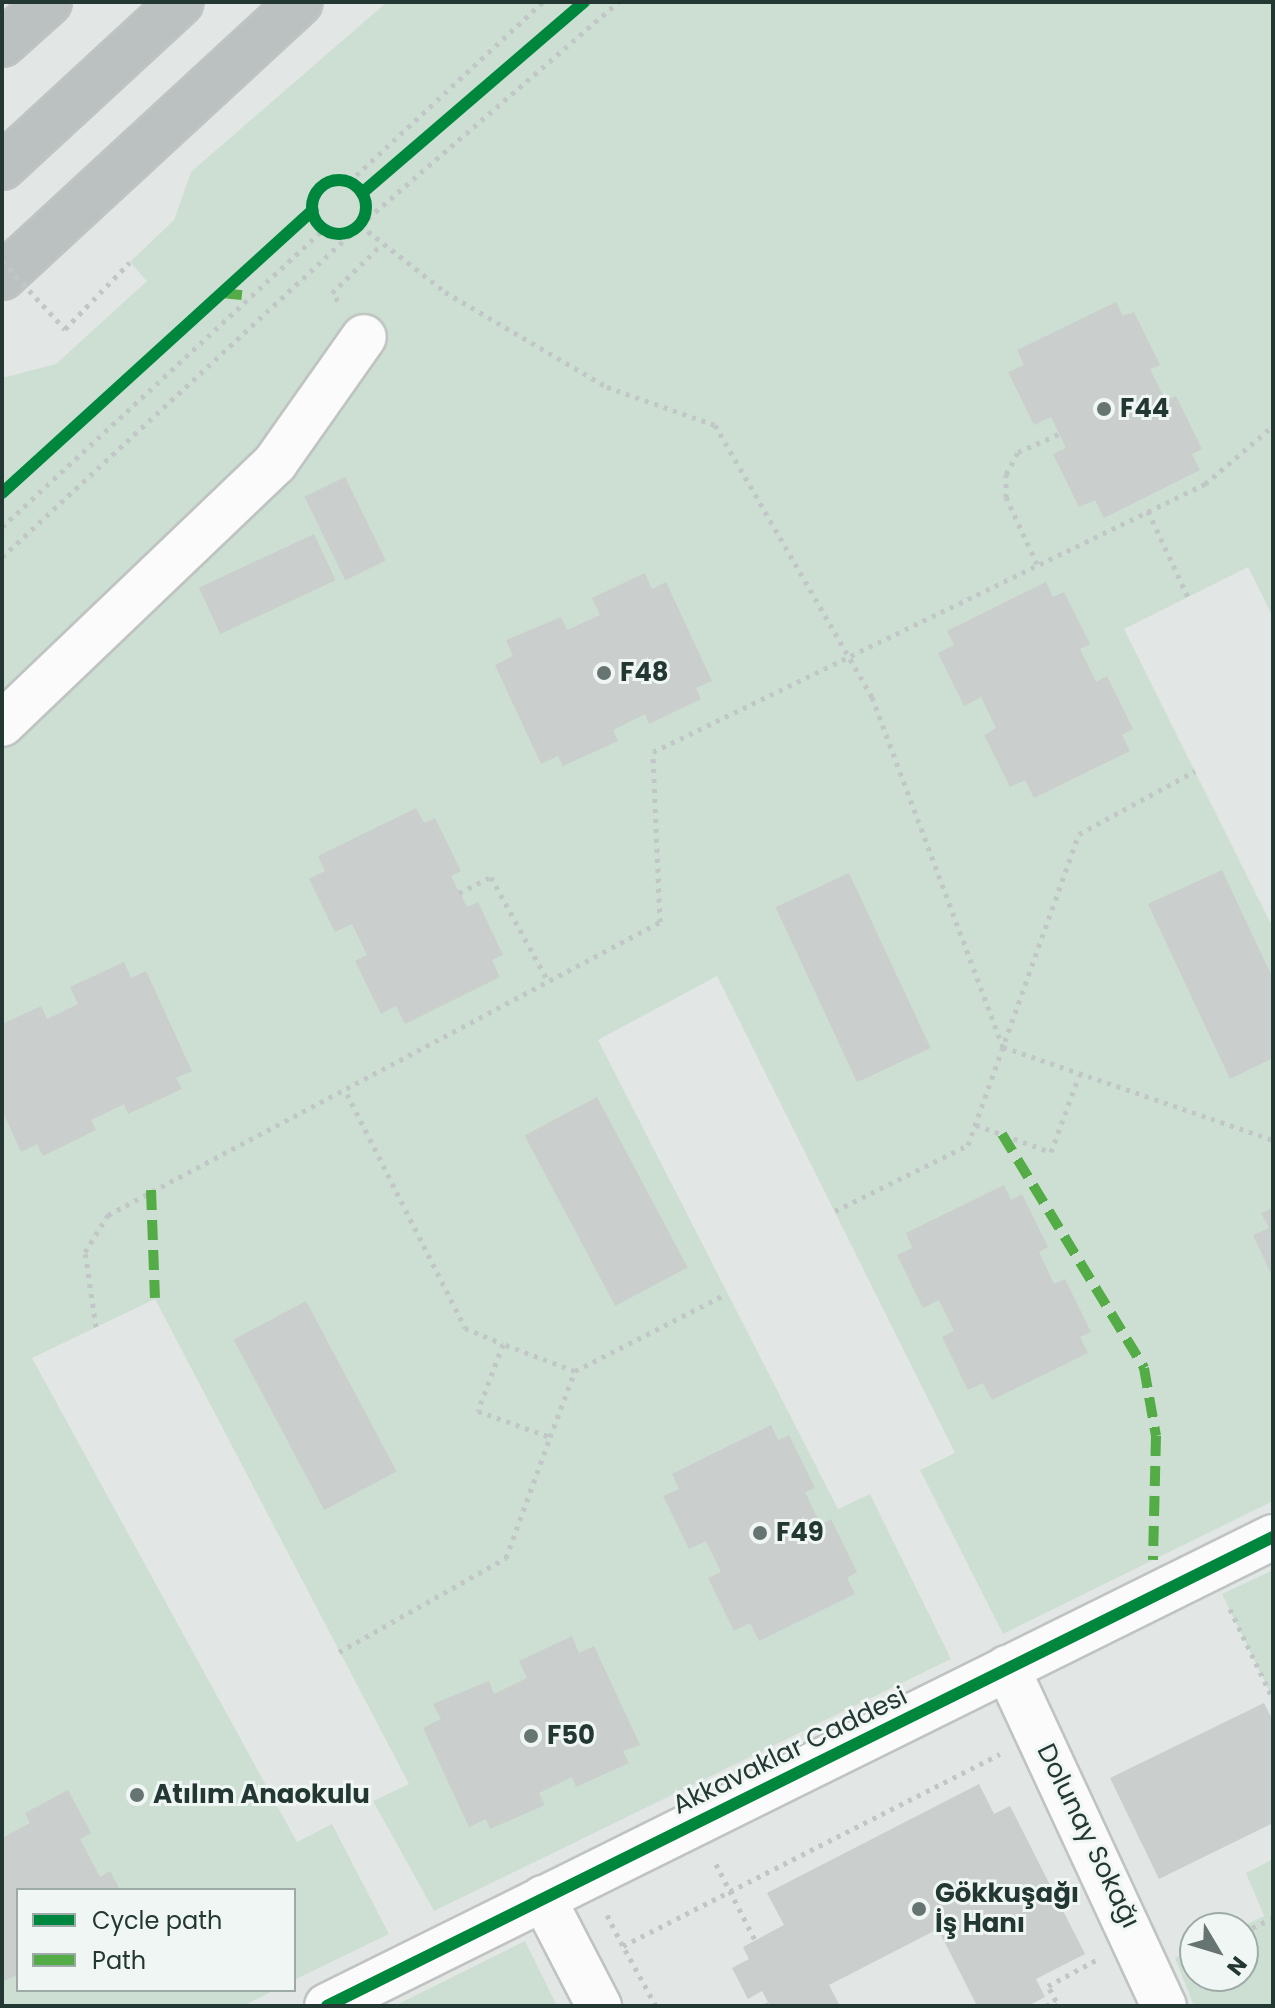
<!DOCTYPE html>
<html>
<head>
<meta charset="utf-8">
<style>
	body { margin:0 }
	#map { position:relative; width:1275px; height:2008px; overflow:hidden; background:#e2e7e5; font-family:Poppins,sans-serif }
	div>[style] { position:absolute }
	.green>* { inset:0; background:#cddfd3 }
	.building>* { inset:0; background:#cacecd; transform-origin:0 0 }
	.path>* { height:5px; margin-top:-2.5px; transform-origin:0; background:repeating-linear-gradient(90deg,#c0c7c6 0 4px,transparent 0 10px) }
	.roads { filter:drop-shadow(2px 0 #bfc4c2) drop-shadow(-2px 0 #bfc4c2) drop-shadow(0 2px #bfc4c2) drop-shadow(0 -2px #bfc4c2) }
	.minor>* { height:44px; margin:-22px; padding:0 22px; transform-origin:22px; border-radius:22px; background:#fbfbfb }
	.highway>* { height:44px; margin:-22px; padding:0 22px; transform-origin:22px; border-radius:22px; background:#bac1c0 }
	.path-bridge>* { height:5px; margin-top:-2.5px; transform-origin:0; background:repeating-linear-gradient(90deg,#c0c7c6 0 4px,transparent 0 10px) }
	.quiet>* { height:10px; margin-top:-5px; transform-origin:0; background:repeating-linear-gradient(90deg,#53ac45 0 20px,transparent 0 30px) }
	.cycleway>* { height:12px; margin:-6px; padding:0 6px; transform-origin:6px; border-radius:6px; background:#00873e }
	.cycleway>.ring { margin:-6px; padding:0; box-sizing:content-box; background:none; border:12px solid #00873e; border-radius:50% }
	.dots>* { width:22px; height:22px; translate:-50% -50%; box-sizing:border-box; border:4px solid #f0f6f4; border-radius:50% }
	span { translate:-50% -50%; white-space:nowrap; text-align:center; line-height:1.15; -webkit-text-stroke:6px #f0f6f4; paint-order:stroke }
	.poi-label { font-size:26px; color:#233833; font-weight:700 }
	.left { translate:0 -50%; text-align:left }
	.street-label { font-size:26px; color:#233833 }
	.frame { position:absolute; inset:0; border:4px solid #233833; pointer-events:none }
	.legend { position:absolute; left:16px; top:1888px; width:280px; height:104px; box-sizing:border-box; background:#f0f6f4; border:2px solid #9eaaa7; margin:0; padding:10px 14px; list-style:none; font-size:24px; color:#233833 }
	.legend li { display:flex; align-items:center; gap:16px; height:40px }
	.legend b { width:40px; border:2px solid #9eaaa7 }
	.north { position:absolute; left:1179px; top:1912px; width:80px; height:80px; box-sizing:border-box; background:#f0f6f4; border:2px solid #9eaaa7; border-radius:50%; rotate:128deg; font-size:22px; font-weight:700; line-height:32px; text-align:center; color:#233833 }
	.north::after { content:''; display:block; margin:auto; width:28px; height:36px; background:#667571; clip-path:polygon(50% 0,100% 100%,50% 72%,0 100%) }
</style>
</head>
<body>
<div id="map">
	<div class="green">
		<div style="clip-path:polygon(387px 2px,1273px 2px,1273px 617px,1248px 567px,1124px 629px,1273px 928px,1273px 1501px,1003px 1634px,920px 1470px,955px 1453px,717px 976px,598px 1040px,838px 1509px,870px 1494px,951px 1659px,434px 1911px,373px 1801px,409px 1784px,155px 1299px,32px 1358px,297px 1842px,332px 1824px,389px 1934px,294px 1980px,294px 1890px,18px 1890px,18px 1990px,275px 1990px,243px 2006px,2px 2006px,2px 378px,56px 364px,147px 281px,130px 262px,174px 220px,191px 172px)"></div>
		<div style="clip-path:polygon(1273px 1570px,1273px 1699px,1222px 1594px)"></div>
		<div style="clip-path:polygon(1273px 1859px,1273px 2006px,1194px 2006px,1175px 1958px,1195px 1949px,1195px 1976px,1243px 1976px,1239px 1928px,1264px 1916px,1246px 1873px)"></div>
		<div style="clip-path:polygon(525px 1941px,557px 2006px,394px 2006px)"></div>
	</div>
	<div class="building">
		<div style="clip-path:polygon(1116px 302px,1123px 316px,1134px 312px,1160px 365px,1150px 369px,1166px 401px,1176px 396px,1202px 449px,1192px 454px,1200px 470px,1104px 518px,1095px 500px,1079px 507px,1053px 454px,1066px 448px,1051px 417px,1034px 425px,1008px 372px,1024px 365px,1017px 350px)"></div>
		<div style="left:345px;top:477px;width:93px;height:45px;rotate:64deg"></div>
		<div style="left:314px;top:534px;width:51px;height:127px;rotate:65deg"></div>
		<div style="clip-path:polygon(645px 573px,652px 589px,666px 582px,712px 681px,696px 688px,701px 699px,649px 724px,645px 714px,613px 730px,618px 741px,563px 766px,558px 756px,541px 764px,495px 665px,513px 656px,506px 640px,561px 617px,567px 630px,600px 615px,592px 598px)"></div>
		<div style="clip-path:polygon(1046px 582px,1053px 597px,1064px 592px,1090px 644px,1080px 649px,1087px 663px,1096px 682px,1107px 676px,1133px 729px,1122px 735px,1130px 751px,1034px 798px,1025px 780px,1010px 787px,984px 735px,996px 728px,981px 697px,964px 706px,938px 653px,954px 645px,947px 631px)"></div>
		<div style="clip-path:polygon(416px 808px,424px 823px,435px 818px,461px 871px,451px 876px,467px 907px,478px 902px,503px 955px,492px 960px,500px 977px,405px 1024px,396px 1006px,381px 1014px,355px 961px,367px 955px,352px 924px,335px 932px,309px 879px,325px 871px,318px 856px)"></div>
		<div style="clip-path:polygon(1222px 870px,1273px 979px,1273px 1058px,1230px 1079px,1148px 904px)"></div>
		<div style="left:849px;top:873px;width:193px;height:81px;rotate:65deg"></div>
		<div style="clip-path:polygon(124px 962px,131px 978px,146px 971px,192px 1071px,176px 1078px,182px 1089px,128px 1114px,124px 1104px,91px 1120px,96px 1130px,43px 1156px,37px 1144px,21px 1152px,2px 1110px,2px 1024px,41px 1006px,47px 1019px,78px 1004px,70px 987px)"></div>
		<div style="left:597px;top:1097px;width:193px;height:82px;rotate:62deg"></div>
		<div style="clip-path:polygon(1004px 1185px,1011px 1200px,1022px 1194px,1048px 1247px,1039px 1252px,1054px 1284px,1065px 1279px,1091px 1332px,1080px 1337px,1088px 1353px,992px 1400px,983px 1383px,968px 1390px,942px 1337px,954px 1331px,939px 1300px,923px 1308px,897px 1255px,912px 1248px,906px 1233px)"></div>
		<div style="clip-path:polygon(1273px 1208px,1273px 1278px,1253px 1235px,1269px 1228px,1261px 1213px)"></div>
		<div style="left:306px;top:1301px;width:193px;height:82px;rotate:62deg"></div>
		<div style="clip-path:polygon(771px 1425px,778px 1440px,789px 1435px,815px 1488px,805px 1492px,812px 1507px,821px 1525px,831px 1519px,857px 1572px,847px 1578px,855px 1594px,759px 1641px,750px 1623px,734px 1631px,708px 1578px,721px 1572px,706px 1541px,689px 1549px,663px 1496px,679px 1489px,672px 1474px)"></div>
		<div style="clip-path:polygon(572px 1636px,579px 1653px,594px 1646px,640px 1745px,623px 1751px,629px 1763px,576px 1787px,572px 1777px,539px 1793px,545px 1805px,490px 1829px,486px 1819px,469px 1827px,423px 1728px,441px 1719px,433px 1704px,489px 1681px,494px 1694px,527px 1678px,519px 1661px)"></div>
		<div style="clip-path:polygon(1264px 1703px,1273px 1721px,1273px 1823px,1159px 1879px,1110px 1778px)"></div>
		<div style="clip-path:polygon(979px 1784px,994px 1814px,1010px 1806px,1085px 1954px,1036px 1979px,1045px 1997px,1028px 2006px,977px 2006px,938px 1929px,829px 1985px,840px 2006px,770px 2006px,762px 1991px,748px 1999px,732px 1968px,749px 1959px,743px 1947px,784px 1925px,767px 1893px)"></div>
		<div style="clip-path:polygon(68px 1790px,91px 1833px,80px 1839px,100px 1877px,110px 1871px,120px 1890px,18px 1890px,18px 1974px,4px 1981px,2px 1838px,30px 1823px,25px 1813px)"></div>
	</div>
	<div class="path">
		<div style="left:349px;top:182px;width:265px;rotate:-42.9deg"></div>
		<div style="left:360px;top:225px;width:108px;rotate:38.2deg"></div>
		<div style="left:445px;top:292px;width:188px;rotate:30.4deg"></div>
		<div style="left:607px;top:387px;width:114px;rotate:19.4deg"></div>
		<div style="left:715px;top:425px;width:314px;rotate:60deg"></div>
		<div style="left:872px;top:697px;width:374px;rotate:69.5deg"></div>
		<div style="left:1003px;top:1047px;width:286px;rotate:19deg"></div>
		<div style="left:338px;top:301px;width:10px;rotate:-127deg"></div>
		<div style="left:332px;top:293px;width:69px;rotate:-44.4deg"></div>
		<div style="left:65px;top:329px;width:93px;rotate:-45.9deg"></div>
		<div style="left:1148px;top:511px;width:95px;rotate:65.1deg"></div>
		<div style="left:2px;top:527px;width:439px;rotate:-42.8deg"></div>
		<div style="left:2px;top:557px;width:488px;rotate:-42.8deg"></div>
		<div style="left:360px;top:225px;width:341px;rotate:-40.8deg"></div>
		<div style="left:1037px;top:564px;width:74px;rotate:-114.8deg"></div>
		<div style="left:1006px;top:497px;width:23px;rotate:-90deg"></div>
		<div style="left:1006px;top:474px;width:25px;rotate:-61deg"></div>
		<div style="left:1018px;top:452px;width:45px;rotate:-23.7deg"></div>
		<div style="left:459px;top:893px;width:36px;rotate:-27deg"></div>
		<div style="left:491px;top:877px;width:119px;rotate:61.3deg"></div>
		<div style="left:347px;top:1094px;width:262px;rotate:63.2deg"></div>
		<div style="left:465px;top:1328px;width:41px;rotate:22.8deg"></div>
		<div style="left:503px;top:1344px;width:72px;rotate:110.5deg"></div>
		<div style="left:478px;top:1411px;width:77px;rotate:19.9deg"></div>
		<div style="left:550px;top:1437px;width:71px;rotate:-69.3deg"></div>
		<div style="left:575px;top:1371px;width:77px;rotate:-159.4deg"></div>
		<div style="left:976px;top:1125px;width:80px;rotate:19.8deg"></div>
		<div style="left:1051px;top:1152px;width:81px;rotate:-69.8deg"></div>
		<div style="left:835px;top:1211px;width:148px;rotate:-26.4deg"></div>
		<div style="left:968px;top:1145px;width:330px;rotate:-70.4deg"></div>
		<div style="left:1079px;top:834px;width:132px;rotate:-28.5deg"></div>
		<div style="left:96px;top:1327px;width:76px;rotate:-98.3deg"></div>
		<div style="left:85px;top:1252px;width:44px;rotate:-58.1deg"></div>
		<div style="left:108px;top:1215px;width:625px;rotate:-27.96deg"></div>
		<div style="left:660px;top:922px;width:170px;rotate:-92.4deg"></div>
		<div style="left:653px;top:752px;width:614px;rotate:-25.9deg"></div>
		<div style="left:1205px;top:484px;width:89px;rotate:-40.5deg"></div>
		<div style="left:575px;top:1371px;width:169px;rotate:-27deg"></div>
		<div style="left:1230px;top:1609px;width:100px;rotate:64.5deg"></div>
		<div style="left:339px;top:1652px;width:192px;rotate:-29.4deg"></div>
		<div style="left:506px;top:1558px;width:129px;rotate:-70deg"></div>
		<div style="left:716px;top:1864px;width:85px;rotate:62.8deg"></div>
		<div style="left:607px;top:1915px;width:35px;rotate:63deg"></div>
		<div style="left:1243px;top:1932px;width:33px;rotate:-25deg"></div>
		<div style="left:656px;top:2006px;width:68px;rotate:-118.8deg"></div>
		<div style="left:623px;top:1946px;width:423px;rotate:-27deg"></div>
		<div style="left:765px;top:2006px;width:4px;rotate:-27deg"></div>
		<div style="left:1046px;top:2006px;width:11px;rotate:-27deg"></div>
		<div style="left:1056px;top:2001px;width:17px;rotate:-118deg"></div>
		<div style="left:1048px;top:1986px;width:55px;rotate:-28.4deg"></div>
	</div>
	<div class="roads">
		<div class="minor">
			<div style="left:2px;top:724px;width:378px;rotate:-43.7deg"></div>
			<div style="left:275px;top:463px;width:154px;rotate:-54.8deg"></div>
			<div style="left:1007px;top:1668px;width:373px;rotate:65.1deg"></div>
			<div style="left:543px;top:1898px;width:122px;rotate:62.6deg"></div>
			<div style="left:327px;top:2006px;width:1056px;rotate:-26.37deg"></div>
		</div>
		<div class="highway">
			<div style="left:2px;top:44px;width:63px;rotate:-41.8deg"></div>
			<div style="left:2px;top:167px;width:243px;rotate:-42.7deg"></div>
			<div style="left:2px;top:277px;width:405px;rotate:-42.7deg"></div>
		</div>
	</div>
	<div class="path-bridge">
		<div style="left:2px;top:261px;width:93px;rotate:47.2deg"></div>
	</div>
	<div class="quiet">
		<div style="left:222px;top:293px;width:30px;rotate:6deg"></div>
		<div style="left:1002px;top:1134px;width:274px;rotate:58.7deg"></div>
		<div style="left:1144px;top:1368px;width:69px;rotate:80deg"></div>
		<div style="left:1156px;top:1436px;width:124px;rotate:91.4deg"></div>
		<div style="left:151px;top:1190px;width:108px;rotate:87.9deg"></div>
	</div>
	<div class="cycleway">
		<div class="ring" style="left:312px;top:180px;width:42px;height:42px"></div>
		<div style="left:362px;top:193px;width:293px;rotate:-40.7deg"></div>
		<div style="left:2px;top:493px;width:420px;rotate:-42.3deg"></div>
		<div style="left:327px;top:2006px;width:1056px;rotate:-26.37deg"></div>
	</div>
	<div class="dots">
		<div style="left:1104px;top:409px;background:#667571"></div>
		<div style="left:604px;top:673px;background:#667571"></div>
		<div style="left:760px;top:1533px;background:#667571"></div>
		<div style="left:531px;top:1736px;background:#667571"></div>
		<div style="left:137px;top:1795px;background:#667571"></div>
		<div style="left:919px;top:1909px;background:#667571"></div>
	</div>
	<div class="poi-label">
		<span class="left" style="left:1120px;top:409px">F44</span>
		<span class="left" style="left:620px;top:673px">F48</span>
		<span class="left" style="left:776px;top:1533px">F49</span>
		<span class="left" style="left:547px;top:1736px">F50</span>
		<span class="left" style="left:153px;top:1795px">Atılım Anaokulu</span>
		<span class="left" style="left:935px;top:1909px">Gökkuşağı<br>İş Hanı</span>
	</div>
	<div class="street-label">
		<span style="left:790px;top:1751px;rotate:-26deg">Akkavaklar Caddesi</span>
		<span style="left:1088px;top:1836px;rotate:64deg">Dolunay Sokağı</span>
	</div>
	<div class="frame"></div>
	<ul class="legend">
	<li><b style="height:10px;background:#00873e"></b>Cycle path</li>
	<li><b style="height:10px;background:#53ac45"></b>Path</li>
	</ul>
	<div class="north">N</div>
</div>
</body>
</html>
